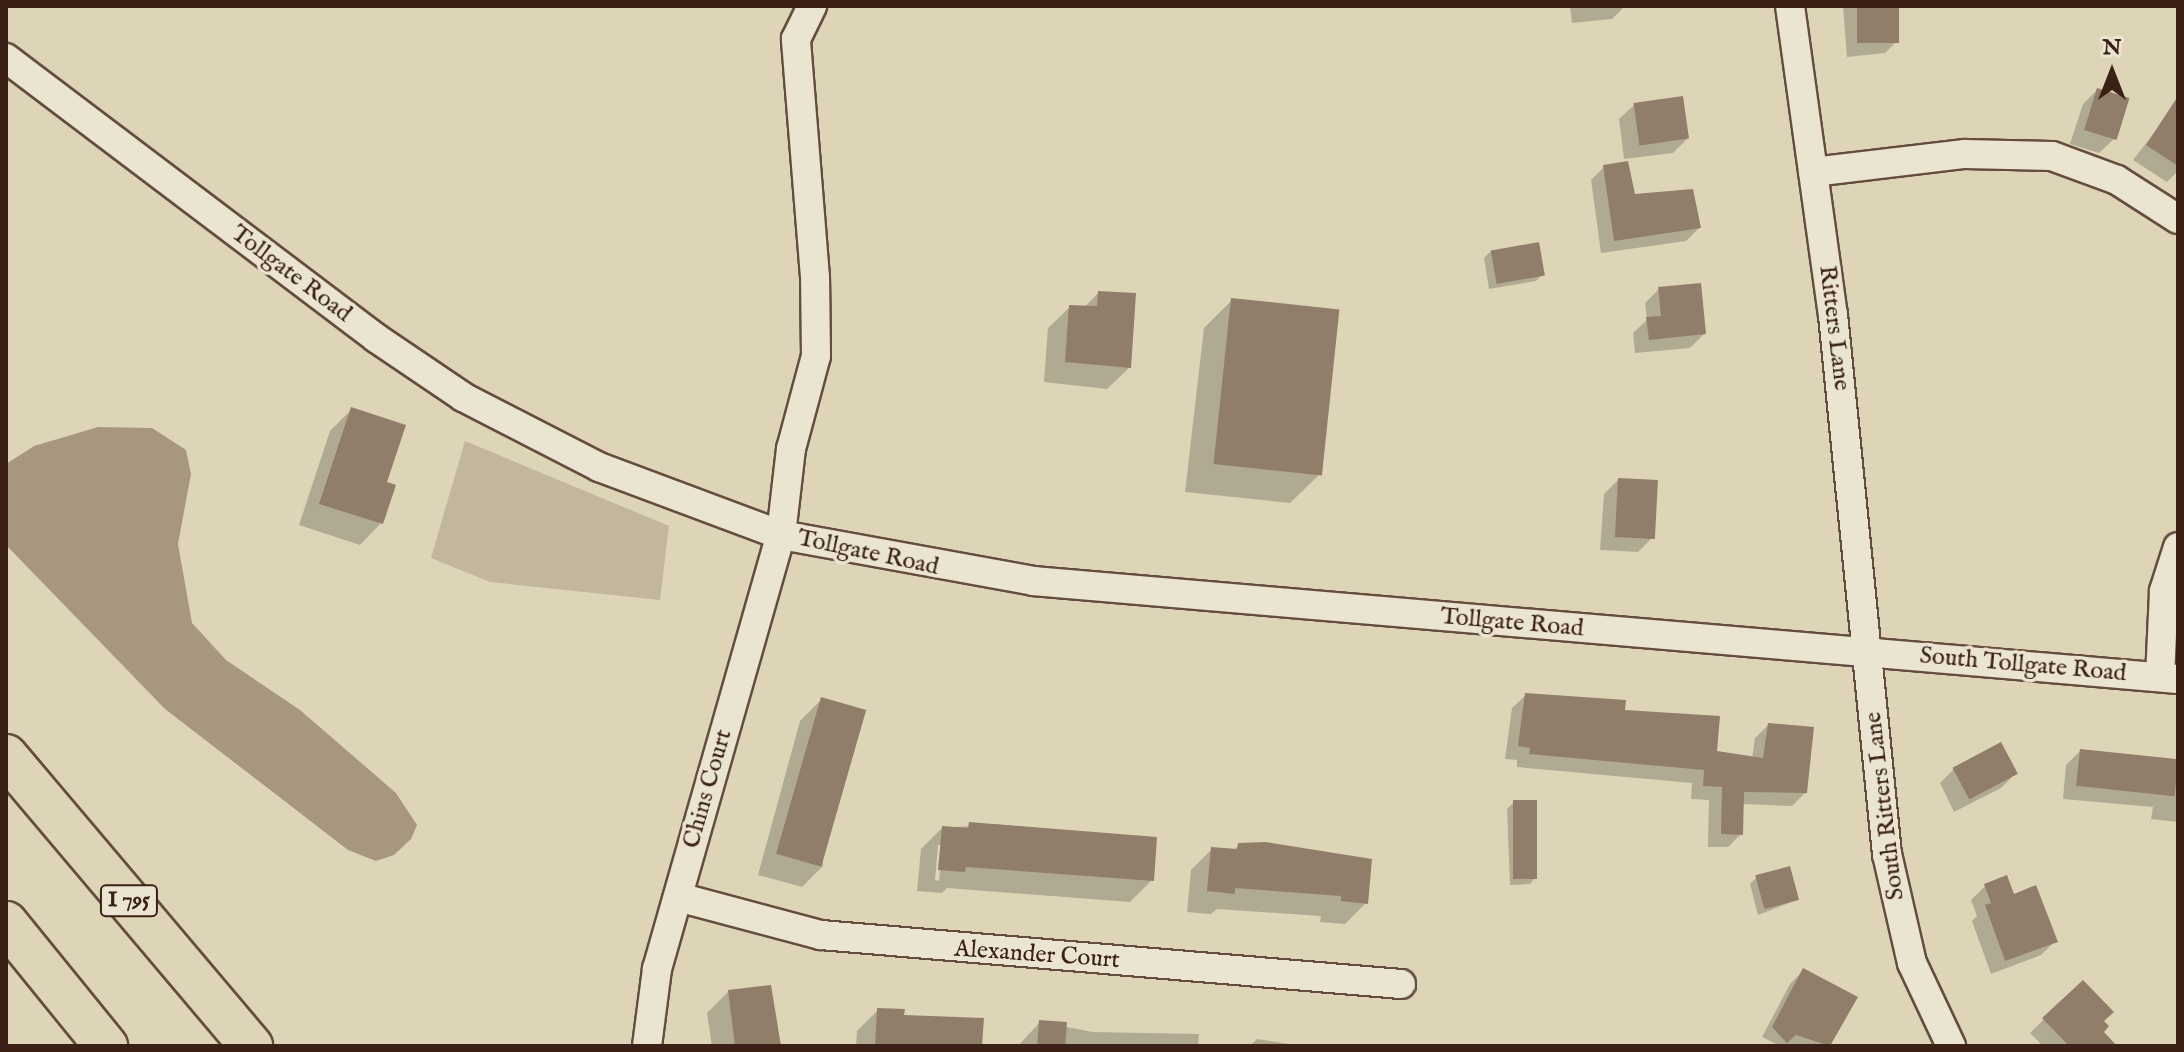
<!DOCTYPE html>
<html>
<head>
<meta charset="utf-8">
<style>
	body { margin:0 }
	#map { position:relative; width:2184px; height:1052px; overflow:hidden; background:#ded5b8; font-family:"IM FELL English",serif }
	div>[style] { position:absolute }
	.green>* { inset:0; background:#c2b69c }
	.water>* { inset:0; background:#a79781 }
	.shadow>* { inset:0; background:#0003 }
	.building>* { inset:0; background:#907e6a; transform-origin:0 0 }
	.roads { filter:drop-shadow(2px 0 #644d3e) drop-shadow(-2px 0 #644d3e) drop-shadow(0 2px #644d3e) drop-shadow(0 -2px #644d3e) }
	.minor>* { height:28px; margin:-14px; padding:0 14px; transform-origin:14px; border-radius:14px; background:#eae4d1 }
	.highway>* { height:42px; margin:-21px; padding:0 21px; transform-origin:21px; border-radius:21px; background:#ded5b8 }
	span { translate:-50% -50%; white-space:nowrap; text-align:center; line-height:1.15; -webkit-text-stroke:7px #eae4d1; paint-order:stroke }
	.shield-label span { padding:2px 6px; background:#eae4d1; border:2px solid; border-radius:6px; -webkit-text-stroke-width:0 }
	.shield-label { font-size:22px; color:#3b2015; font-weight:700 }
	.street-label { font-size:24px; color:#3b2015 }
	.frame { position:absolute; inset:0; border:8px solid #3b2015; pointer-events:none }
	.north { position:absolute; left:2072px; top:32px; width:80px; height:80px; -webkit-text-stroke:6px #eae4d1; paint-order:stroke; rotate:0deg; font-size:22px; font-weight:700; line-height:32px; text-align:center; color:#3b2015 }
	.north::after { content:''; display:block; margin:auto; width:28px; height:36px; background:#3b2015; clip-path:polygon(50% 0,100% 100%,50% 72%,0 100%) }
</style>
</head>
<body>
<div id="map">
	<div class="green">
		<div style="clip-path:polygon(465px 441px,669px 526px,660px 600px,490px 582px,431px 558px)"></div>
	</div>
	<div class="water">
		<div style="clip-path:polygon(98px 427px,152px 428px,186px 450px,191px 474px,178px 544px,192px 623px,226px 660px,300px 710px,396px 793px,417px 825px,411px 839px,394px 855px,376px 861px,348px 850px,165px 709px,6px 545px,6px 464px,34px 446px)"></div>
	</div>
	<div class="shadow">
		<div style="clip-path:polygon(1570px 6px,1625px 6px,1612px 19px,1572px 23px)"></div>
		<div style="clip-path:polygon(1843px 6px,1896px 6px,1899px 39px,1885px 53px,1847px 57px)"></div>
		<div style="clip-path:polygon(2097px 90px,2114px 139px,2099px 153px,2070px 144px,2083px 104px)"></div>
		<div style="clip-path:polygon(1634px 105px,1687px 139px,1673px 153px,1624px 159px,1619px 119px)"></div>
		<div style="clip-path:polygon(2164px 120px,2178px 129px,2178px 171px,2167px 182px,2133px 160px)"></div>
		<div style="clip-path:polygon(1604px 167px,1633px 196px,1699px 228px,1686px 241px,1601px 253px,1591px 180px)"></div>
		<div style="clip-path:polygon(1491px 251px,1542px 275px,1536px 281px,1489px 289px,1484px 258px)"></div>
		<div style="clip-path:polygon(1659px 289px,1704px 334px,1690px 348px,1635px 353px,1633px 333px,1647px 320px,1645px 303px)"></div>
		<div style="clip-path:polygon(1098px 293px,1129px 368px,1107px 389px,1044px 382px,1048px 328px,1070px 307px,1084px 308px)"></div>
		<div style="clip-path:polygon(1232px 300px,1318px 476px,1290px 503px,1185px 492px,1204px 328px)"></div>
		<div style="clip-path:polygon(351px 410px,385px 483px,381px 523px,360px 545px,299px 525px,330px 431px)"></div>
		<div style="clip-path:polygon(1618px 480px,1652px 538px,1638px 552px,1600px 550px,1604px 494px)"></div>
		<div style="clip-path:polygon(1526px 695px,1623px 711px,1715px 753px,1752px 758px,1755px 738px,1768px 725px,1805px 793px,1792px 806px,1742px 804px,1741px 834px,1728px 847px,1708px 847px,1709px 800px,1691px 799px,1692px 783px,1517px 767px,1517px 760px,1505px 759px,1512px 708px)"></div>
		<div style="clip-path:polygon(821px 700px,823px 866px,802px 887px,758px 875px,800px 721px)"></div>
		<div style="clip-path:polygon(2080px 751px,2178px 762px,2178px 822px,2151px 819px,2153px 807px,2063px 799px,2066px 765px)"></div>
		<div style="clip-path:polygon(1954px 769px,2015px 774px,2001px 788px,1954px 812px,1940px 783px)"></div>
		<div style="clip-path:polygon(1514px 802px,1536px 877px,1530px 884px,1510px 885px,1507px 809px)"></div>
		<div style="clip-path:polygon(evenodd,995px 824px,1155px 839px,1152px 880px,1130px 902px,947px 888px,942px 893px,917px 891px,921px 849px,942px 828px,995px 824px,938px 845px,942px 845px,939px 881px,935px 880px,938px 845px)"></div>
		<div style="clip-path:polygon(1239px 845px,1366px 903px,1345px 924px,1320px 922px,1321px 916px,1217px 909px,1211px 914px,1187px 912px,1191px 870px,1212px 849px,1233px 851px)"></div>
		<div style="clip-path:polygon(1756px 878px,1797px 900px,1758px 915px,1750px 884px)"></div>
		<div style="clip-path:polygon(1985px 886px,2013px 896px,2055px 941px,2041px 955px,1991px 974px,1972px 921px,1977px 916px,1971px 900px)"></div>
		<div style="clip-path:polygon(1803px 971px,1855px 998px,1828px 1046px,1780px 1046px,1762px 1037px,1790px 984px)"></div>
		<div style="clip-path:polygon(2082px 982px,2101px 1022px,2097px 1036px,2109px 1046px,2043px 1046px,2030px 1033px)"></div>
		<div style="clip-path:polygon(728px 992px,778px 1046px,712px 1046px,707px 1013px)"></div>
		<div style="clip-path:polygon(878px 1010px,902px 1017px,980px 1046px,856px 1046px,857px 1031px)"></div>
		<div style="clip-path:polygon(1040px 1022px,1093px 1032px,1199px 1034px,1198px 1046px,1018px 1046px)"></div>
		<div style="clip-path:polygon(1257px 1039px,1302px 1046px,1250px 1046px)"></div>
	</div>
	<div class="building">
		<div style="left:1857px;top:6px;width:42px;height:37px"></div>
		<div style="left:2097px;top:88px;width:34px;height:44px;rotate:17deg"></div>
		<div style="left:1683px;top:96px;width:43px;height:50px;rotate:82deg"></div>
		<div style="clip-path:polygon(2178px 96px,2178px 166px,2146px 145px)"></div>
		<div style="clip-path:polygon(1628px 161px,1635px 194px,1693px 189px,1701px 228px,1614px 241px,1603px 165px)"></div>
		<div style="left:1539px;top:242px;width:34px;height:49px;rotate:80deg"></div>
		<div style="clip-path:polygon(1701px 283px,1706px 334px,1649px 340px,1646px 317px,1661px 316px,1658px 287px)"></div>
		<div style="clip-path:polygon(1098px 291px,1136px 293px,1131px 368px,1065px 362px,1069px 305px,1097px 306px)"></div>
		<div style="left:1231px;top:298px;width:109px;height:167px;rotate:6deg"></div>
		<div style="clip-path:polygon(351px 407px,406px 425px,387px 482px,396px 485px,383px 524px,319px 504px)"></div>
		<div style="left:1618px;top:478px;width:40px;height:59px;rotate:3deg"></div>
		<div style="clip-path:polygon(1525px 693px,1626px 700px,1625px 710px,1720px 716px,1717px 751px,1763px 758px,1768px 723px,1814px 727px,1807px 793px,1744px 792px,1743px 835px,1721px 834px,1722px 787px,1703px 786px,1704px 770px,1529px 754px,1530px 748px,1518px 746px)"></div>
		<div style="left:821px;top:697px;width:47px;height:163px;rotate:16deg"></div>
		<div style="left:2001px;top:742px;width:36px;height:55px;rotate:62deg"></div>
		<div style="left:2080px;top:749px;width:99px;height:37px;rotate:6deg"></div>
		<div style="left:1513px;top:800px;width:24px;height:79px"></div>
		<div style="clip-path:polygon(969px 822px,1157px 837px,1154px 881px,966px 867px,965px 872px,938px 870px,942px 826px,968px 828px)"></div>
		<div style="clip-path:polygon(1265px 842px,1372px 859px,1368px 904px,1341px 901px,1341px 896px,1235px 888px,1235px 894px,1207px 891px,1211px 847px,1237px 849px,1238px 843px)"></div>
		<div style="left:1790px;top:866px;width:35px;height:36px;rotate:75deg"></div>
		<div style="clip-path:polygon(2007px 875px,2014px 894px,2036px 885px,2058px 942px,2005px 961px,1985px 905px,1991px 903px,1984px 884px)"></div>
		<div style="clip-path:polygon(1803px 968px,1858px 997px,1830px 1046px,1796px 1035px,1787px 1043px,1772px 1027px)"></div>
		<div style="clip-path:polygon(2083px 980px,2114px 1012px,2104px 1021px,2109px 1026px,2104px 1032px,2117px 1046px,2069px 1046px,2042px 1018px)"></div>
		<div style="clip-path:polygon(771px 985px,781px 1046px,735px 1046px,728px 990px)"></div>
		<div style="clip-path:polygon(877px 1008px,905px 1009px,904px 1015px,984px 1018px,982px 1046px,875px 1046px)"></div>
		<div style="left:1039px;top:1020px;width:28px;height:26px;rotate:4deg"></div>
	</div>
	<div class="roads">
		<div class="minor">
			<div style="left:1790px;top:6px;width:312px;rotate:82.1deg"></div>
			<div style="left:1833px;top:315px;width:542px;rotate:84.28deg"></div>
			<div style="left:1887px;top:854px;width:112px;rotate:77.1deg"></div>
			<div style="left:1912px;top:963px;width:92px;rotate:64.8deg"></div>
			<div style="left:6px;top:58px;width:464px;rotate:37.1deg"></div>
			<div style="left:376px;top:338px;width:105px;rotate:34.1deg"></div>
			<div style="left:463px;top:397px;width:153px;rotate:27.2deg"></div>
			<div style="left:599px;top:467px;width:194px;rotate:20.5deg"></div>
			<div style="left:781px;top:535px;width:256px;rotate:10.3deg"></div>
			<div style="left:1033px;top:581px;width:1149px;rotate:4.89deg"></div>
			<div style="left:1813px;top:172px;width:153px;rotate:-6.8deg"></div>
			<div style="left:1965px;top:154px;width:87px;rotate:1.3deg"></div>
			<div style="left:2052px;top:156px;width:69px;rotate:20.3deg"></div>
			<div style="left:2117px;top:180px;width:72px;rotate:32.6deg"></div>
			<div style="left:2160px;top:677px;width:86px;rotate:-87.3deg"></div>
			<div style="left:2164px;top:591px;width:46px;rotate:-72.3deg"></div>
			<div style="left:678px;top:897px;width:148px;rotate:14.9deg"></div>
			<div style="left:821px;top:935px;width:582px;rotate:4.83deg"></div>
			<div style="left:647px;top:1046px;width:78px;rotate:-82.6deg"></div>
			<div style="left:657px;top:969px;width:451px;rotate:-74.1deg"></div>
			<div style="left:781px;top:535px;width:87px;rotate:-83.4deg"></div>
			<div style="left:791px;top:449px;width:96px;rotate:-75deg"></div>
			<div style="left:816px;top:356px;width:79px;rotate:-90.7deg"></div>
			<div style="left:815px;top:277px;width:239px;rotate:-94.6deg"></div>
			<div style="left:796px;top:39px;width:37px;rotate:-64deg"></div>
		</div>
		<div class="highway">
			<div style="left:6px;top:756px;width:380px;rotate:49.8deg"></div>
			<div style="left:6px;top:923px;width:159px;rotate:50.9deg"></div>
		</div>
	</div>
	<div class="shield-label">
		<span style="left:129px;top:901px">I 795</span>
	</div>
	<div class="street-label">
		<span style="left:291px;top:274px;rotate:37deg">Tollgate Road</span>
		<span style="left:1834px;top:328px;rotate:83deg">Ritters Lane</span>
		<span style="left:868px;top:553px;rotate:12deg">Tollgate Road</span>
		<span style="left:1512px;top:623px;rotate:5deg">Tollgate Road</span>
		<span style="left:2023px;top:665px;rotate:5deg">South Tollgate Road</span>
		<span style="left:708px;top:789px;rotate:-74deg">Chins Court</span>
		<span style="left:1885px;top:806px;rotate:-97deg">South Ritters Lane</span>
		<span style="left:1037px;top:955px;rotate:4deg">Alexander Court</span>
	</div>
	<div class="frame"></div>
	<div class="north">N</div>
</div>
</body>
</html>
